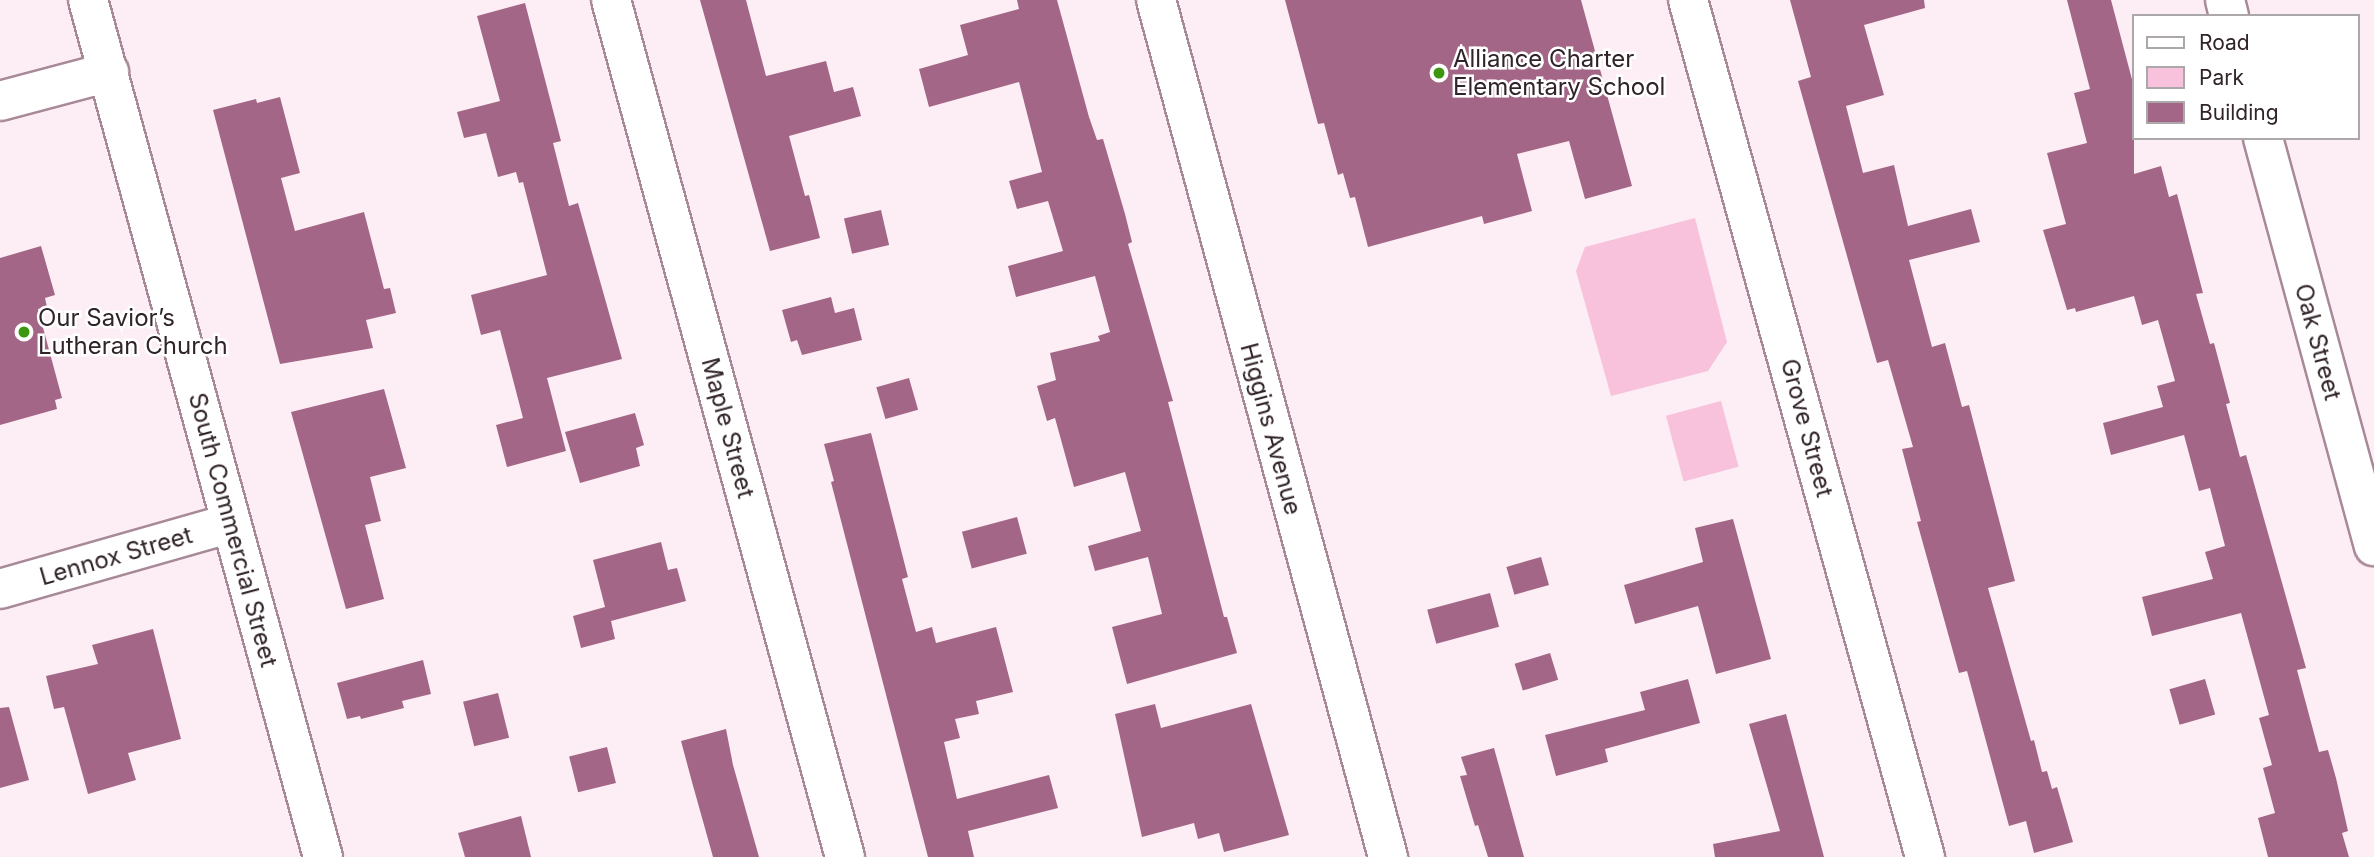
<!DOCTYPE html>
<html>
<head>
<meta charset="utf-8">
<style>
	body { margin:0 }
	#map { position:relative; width:2374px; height:857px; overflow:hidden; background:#fceef4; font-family:Inter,sans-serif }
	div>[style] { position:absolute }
	.green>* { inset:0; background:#f8c2dc; transform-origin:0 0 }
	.building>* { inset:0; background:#a46686; transform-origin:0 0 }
	.roads { filter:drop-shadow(2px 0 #a88998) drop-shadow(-2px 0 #a88998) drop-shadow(0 2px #a88998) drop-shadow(0 -2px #a88998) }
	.minor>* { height:38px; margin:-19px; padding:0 19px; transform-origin:19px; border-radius:19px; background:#fff }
	.tertiary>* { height:38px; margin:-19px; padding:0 19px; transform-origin:19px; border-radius:19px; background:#fff }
	.secondary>* { height:38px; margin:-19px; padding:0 19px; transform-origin:19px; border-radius:19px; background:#fff }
	.dots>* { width:19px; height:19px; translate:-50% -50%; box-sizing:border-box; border:4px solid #fff; border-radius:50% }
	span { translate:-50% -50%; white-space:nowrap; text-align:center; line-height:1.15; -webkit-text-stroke:5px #fff; paint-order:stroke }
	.poi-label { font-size:24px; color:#302329 }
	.left { translate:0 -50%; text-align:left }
	.street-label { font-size:24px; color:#302329 }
	.legend { position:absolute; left:2132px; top:14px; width:228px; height:126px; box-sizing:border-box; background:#fff; border:2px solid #aca7a9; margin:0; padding:9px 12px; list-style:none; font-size:21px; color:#302329 }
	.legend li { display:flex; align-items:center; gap:14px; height:35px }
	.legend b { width:35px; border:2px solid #aca7a9 }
</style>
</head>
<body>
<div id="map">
	<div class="green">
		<div style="clip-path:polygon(1695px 218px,1727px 342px,1708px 371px,1611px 396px,1576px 271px,1585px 247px)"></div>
		<div style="left:1721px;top:401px;width:68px;height:57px;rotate:75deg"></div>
	</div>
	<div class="building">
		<div style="clip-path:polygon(700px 0,746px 0,766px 76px,826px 61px,834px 92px,853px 87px,861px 116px,789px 136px,805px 196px,809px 195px,820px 238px,770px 251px)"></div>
		<div style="clip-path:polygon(1017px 0,1057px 0,1089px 117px,1097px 140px,1103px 139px,1125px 214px,1132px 242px,1128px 244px,1173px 401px,1168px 402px,1224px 617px,1227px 617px,1237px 653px,1127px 684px,1112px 627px,1162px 614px,1148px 557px,1095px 571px,1088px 546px,1141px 531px,1125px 472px,1074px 487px,1055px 418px,1047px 421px,1037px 386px,1056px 380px,1050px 353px,1100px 341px,1098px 336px,1110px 332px,1095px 276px,1016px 297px,1008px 266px,1063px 251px,1048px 201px,1017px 209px,1009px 181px,1042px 172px,1019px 82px,929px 107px,919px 69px,968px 55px,960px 25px,1019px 9px)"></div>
		<div style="clip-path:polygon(1285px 0,1581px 0,1632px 186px,1585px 199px,1569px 141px,1517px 154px,1532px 211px,1484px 224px,1482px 216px,1368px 247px,1355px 197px,1350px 198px,1343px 173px,1338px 175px,1324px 123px,1318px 124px)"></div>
		<div style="clip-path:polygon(1790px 0,1924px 0,1925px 8px,1864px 25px,1884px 95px,1846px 106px,1863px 173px,1894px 165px,1908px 226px,1971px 209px,1980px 242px,1909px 260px,1932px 347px,1945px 343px,1962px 407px,1969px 405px,2015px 581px,1988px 588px,2031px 741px,2034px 740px,2042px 772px,2047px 771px,2052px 789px,2057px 787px,2073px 842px,2034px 853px,2026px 821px,2009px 826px,1967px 671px,1959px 673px,1917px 522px,1921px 521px,1902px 449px,1913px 447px,1888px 360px,1877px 363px,1798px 81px,1811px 77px)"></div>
		<div style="clip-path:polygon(2067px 0,2111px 0,2134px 87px,2134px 174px,2161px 166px,2169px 197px,2177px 194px,2203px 293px,2196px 294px,2210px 344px,2214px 343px,2230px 403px,2226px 404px,2240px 457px,2246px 455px,2306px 668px,2297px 670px,2319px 752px,2328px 750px,2336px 778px,2348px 831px,2342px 833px,2349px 857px,2268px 857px,2258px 818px,2275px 813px,2263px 768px,2272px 765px,2259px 718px,2269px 715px,2241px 613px,2152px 636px,2142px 597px,2213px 579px,2205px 552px,2225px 546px,2210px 488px,2199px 491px,2184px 435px,2111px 455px,2103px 423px,2163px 407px,2157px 386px,2175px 381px,2158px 320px,2142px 325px,2134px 296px,2076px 312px,2075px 308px,2067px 310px,2043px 230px,2066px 224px,2047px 153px,2087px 143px,2074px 93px,2090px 89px)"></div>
		<div style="clip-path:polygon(525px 3px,561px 141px,553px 143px,569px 206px,578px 203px,622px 359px,547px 378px,566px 451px,507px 467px,496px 425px,523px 418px,500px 330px,481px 335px,471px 295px,547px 275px,523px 182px,519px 183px,516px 172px,498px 177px,486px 133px,464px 138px,457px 112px,500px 101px,477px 16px)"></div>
		<div style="clip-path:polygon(280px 97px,300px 173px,281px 178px,295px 231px,364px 212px,384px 289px,390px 288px,396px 313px,366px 320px,373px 348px,280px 364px,213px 110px,256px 99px,257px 103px)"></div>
		<div style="left:881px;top:210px;width:36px;height:38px;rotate:77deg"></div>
		<div style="clip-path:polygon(41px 246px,55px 295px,45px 298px,47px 307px,38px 309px,62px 398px,55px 400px,57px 409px,0 425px,0 258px)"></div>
		<div style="clip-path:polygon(831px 297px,835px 313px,854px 308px,862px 340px,802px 355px,797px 340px,791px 342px,782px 310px)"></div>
		<div style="left:909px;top:378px;width:33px;height:34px;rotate:74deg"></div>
		<div style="clip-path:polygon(384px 389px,406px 468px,370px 477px,381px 521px,365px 525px,384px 599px,346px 609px,291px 412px)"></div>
		<div style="clip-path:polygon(635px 413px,644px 445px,636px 448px,640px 466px,580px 483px,565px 432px)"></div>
		<div style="clip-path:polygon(871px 433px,908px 577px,902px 579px,916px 632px,932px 627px,936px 643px,996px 627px,1013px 692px,976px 701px,979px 714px,955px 719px,960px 738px,944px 742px,957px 799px,1049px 775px,1058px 808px,968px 831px,974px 857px,928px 857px,831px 482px,834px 481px,824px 444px)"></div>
		<div style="left:1017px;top:517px;width:38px;height:57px;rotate:75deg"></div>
		<div style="clip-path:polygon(1733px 519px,1771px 659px,1716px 674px,1698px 606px,1635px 624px,1624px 585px,1703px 562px,1695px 528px)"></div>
		<div style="clip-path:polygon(661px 542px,668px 570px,677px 568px,686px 601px,611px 621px,615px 639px,581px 648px,573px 616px,605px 607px,593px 560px)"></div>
		<div style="left:1541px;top:557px;width:29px;height:36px;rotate:74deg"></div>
		<div style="left:1490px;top:593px;width:35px;height:65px;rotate:75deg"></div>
		<div style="clip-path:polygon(153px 629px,181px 739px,128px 753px,136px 780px,88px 794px,64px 707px,54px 709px,46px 676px,98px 664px,92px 645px)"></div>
		<div style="left:1550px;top:653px;width:28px;height:37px;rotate:73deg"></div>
		<div style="clip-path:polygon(423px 660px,431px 694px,402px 701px,404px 708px,361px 719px,360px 716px,347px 719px,337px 683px)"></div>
		<div style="clip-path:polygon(1688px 679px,1700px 723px,1605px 749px,1608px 762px,1556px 776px,1545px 735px,1645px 710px,1640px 692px)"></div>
		<div style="left:2205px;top:679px;width:37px;height:37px;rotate:74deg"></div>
		<div style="left:498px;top:693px;width:46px;height:36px;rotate:76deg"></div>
		<div style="clip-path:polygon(1155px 704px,1161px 728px,1251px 704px,1289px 835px,1224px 852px,1219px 833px,1198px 839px,1194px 823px,1142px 837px,1115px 714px)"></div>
		<div style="clip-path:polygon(9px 707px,29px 780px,0 788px,0 708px)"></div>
		<div style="clip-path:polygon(1786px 714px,1824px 857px,1715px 857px,1713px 844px,1780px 831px,1749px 724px)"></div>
		<div style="clip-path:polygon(726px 729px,733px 765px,759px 857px,713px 857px,692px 782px,681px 741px)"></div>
		<div style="left:607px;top:747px;width:37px;height:39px;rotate:76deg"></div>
		<div style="clip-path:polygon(1494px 748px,1524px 857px,1488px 857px,1478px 825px,1475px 826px,1460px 776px,1467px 775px,1461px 757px)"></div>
		<div style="clip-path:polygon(521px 816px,531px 857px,465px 857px,458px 833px)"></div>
	</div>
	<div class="roads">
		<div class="minor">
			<div style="left:611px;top:0;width:888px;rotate:74.73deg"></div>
			<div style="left:1156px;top:0;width:888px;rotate:74.85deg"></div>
			<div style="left:1688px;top:0;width:889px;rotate:74.54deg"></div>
			<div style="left:0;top:101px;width:113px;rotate:-14.9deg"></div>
			<div style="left:0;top:589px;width:240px;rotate:-15.9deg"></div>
		</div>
		<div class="tertiary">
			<div style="left:2225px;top:0;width:16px;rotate:76deg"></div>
			<div style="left:2263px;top:138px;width:423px;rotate:74.8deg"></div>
		</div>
		<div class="secondary">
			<div style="left:88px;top:0;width:889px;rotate:74.67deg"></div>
		</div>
	</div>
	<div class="dots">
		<div style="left:1439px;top:73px;background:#3c960f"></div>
		<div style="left:24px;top:332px;background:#3c960f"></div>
	</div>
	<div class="poi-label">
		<span class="left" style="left:1453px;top:73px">Alliance Charter<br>Elementary School</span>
		<span class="left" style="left:38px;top:332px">Our Savior’s<br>Lutheran Church</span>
	</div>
	<div class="street-label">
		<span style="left:2318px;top:342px;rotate:75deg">Oak Street</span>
		<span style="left:728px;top:428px;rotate:75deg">Maple Street</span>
		<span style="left:1807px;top:428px;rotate:75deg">Grove Street</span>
		<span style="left:1271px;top:429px;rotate:75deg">Higgins Avenue</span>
		<span style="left:233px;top:530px;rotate:75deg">South Commercial Street</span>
		<span style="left:116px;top:556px;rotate:-16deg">Lennox Street</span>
	</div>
	<ul class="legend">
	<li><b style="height:9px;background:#fff"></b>Road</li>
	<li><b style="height:19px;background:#f8c2dc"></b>Park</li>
	<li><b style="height:19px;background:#a46686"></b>Building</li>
	</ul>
</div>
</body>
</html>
